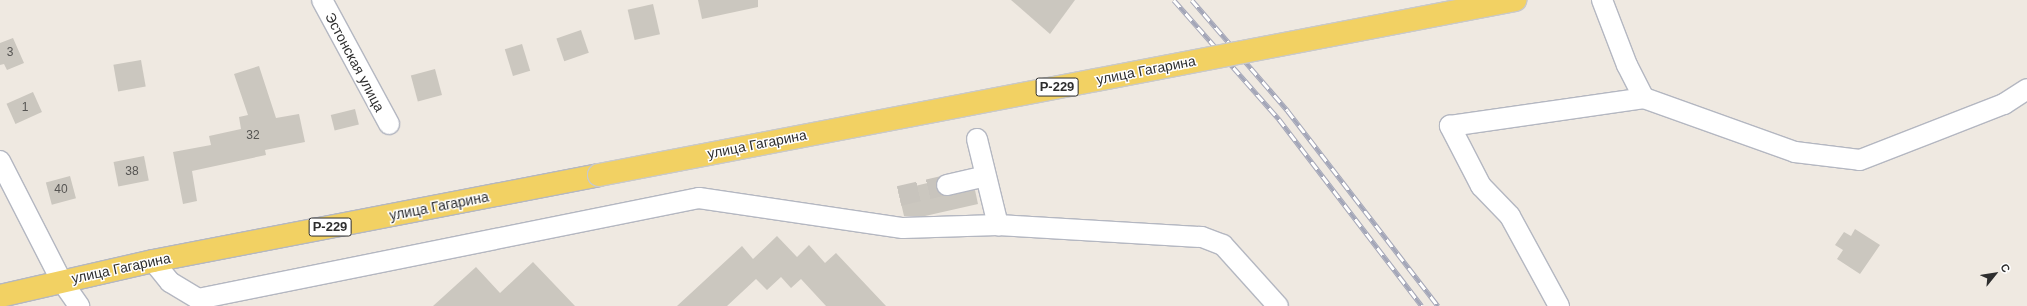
<!DOCTYPE html>
<html>
<head>
<meta charset="utf-8">
<style>
	body { margin:0 }
	#map { position:relative; width:2027px; height:306px; overflow:hidden; background:#efe9e1; font-family:Helvetica,sans-serif }
	div>[style] { position:absolute }
	.building>* { inset:0; background:#cbc7bf; transform-origin:0 0 }
	.minor-tunnel>* { height:20px; margin-top:-10px; transform-origin:0; background:repeating-linear-gradient(90deg,#c8c4bd 0 20px,transparent 0 30px) }
	.roads { filter:drop-shadow(1px 0 #b4b7c1) drop-shadow(-1px 0 #b4b7c1) drop-shadow(0 1px #b4b7c1) drop-shadow(0 -1px #b4b7c1) }
	.minor>* { height:20px; margin:-10px; padding:0 10px; transform-origin:10px; border-radius:10px; background:#fff }
	.major>* { height:22px; margin:-11px; padding:0 11px; transform-origin:11px; border-radius:11px; background:#f2d163 }
	.rail>* { height:4.5px; margin-top:-2.25px; transform-origin:0; background:repeating-linear-gradient(90deg,#fff 0 9px,#a3a6b8 0 18px); box-sizing:border-box; border-block:1px solid #a3a6b8 }
	.bridges { filter:drop-shadow(1px 0 #c9c9c9) drop-shadow(-1px 0 #c9c9c9) drop-shadow(0 1px #c9c9c9) drop-shadow(0 -1px #c9c9c9) }
	.major-bridge>* { height:22px; margin:-11px; padding:0 11px; transform-origin:11px; border-radius:11px; background:#f2d163 }
	span { translate:-50% -50%; white-space:nowrap; text-align:center; line-height:1.15; -webkit-text-stroke:3px #fff; paint-order:stroke }
	.number-label { font-size:12px; color:#555452 }
	.number-label span { -webkit-text-stroke-width:0 }
	.shield-label span { padding:1px 3px; background:#fff; border:1px solid; border-radius:3px; -webkit-text-stroke-width:0 }
	.shield-label { font-size:13px; color:#2e2e2e; font-weight:700 }
	.street-label { font-size:14px; color:#2e2e2e }
	.north { position:absolute; left:1975px; top:254px; width:40px; height:40px; -webkit-text-stroke:3px #fff; paint-order:stroke; rotate:60deg; font-size:11px; font-weight:700; line-height:16px; text-align:center; color:#2e2e2e }
	.north::after { content:''; display:block; margin:auto; width:14px; height:18px; background:#2e2e2e; clip-path:polygon(50% 0,100% 100%,50% 72%,0 100%) }
</style>
</head>
<body>
<div id="map">
	<div class="building">
		<div style="clip-path:polygon(698px 0,758px 0,758px 7px,702px 19px)"></div>
		<div style="clip-path:polygon(1011px 0,1075px 0,1050px 34px)"></div>
		<div style="left:653px;top:4px;width:31px;height:26px;rotate:77deg"></div>
		<div style="left:581px;top:30px;width:24px;height:26px;rotate:71deg"></div>
		<div style="clip-path:polygon(13px 38px,24px 63px,7px 70px,4px 64px,0 65px,0 43px)"></div>
		<div style="left:522px;top:44px;width:28px;height:18px;rotate:73deg"></div>
		<div style="left:141px;top:60px;width:27px;height:28px;rotate:80deg"></div>
		<div style="clip-path:polygon(259px 66px,276px 118px,299px 114px,305px 142px,265px 150px,266px 155px,192px 171px,197px 201px,183px 204px,173px 152px,211px 145px,209px 136px,241px 129px,239px 117px,248px 115px,234px 74px)"></div>
		<div style="left:435px;top:69px;width:27px;height:25px;rotate:75deg"></div>
		<div style="left:33px;top:92px;width:22px;height:29px;rotate:66deg"></div>
		<div style="left:355px;top:109px;width:16px;height:25px;rotate:76deg"></div>
		<div style="left:144px;top:156px;width:25px;height:31px;rotate:79deg"></div>
		<div style="left:70px;top:176px;width:23px;height:25px;rotate:75deg"></div>
		<div style="clip-path:polygon(936px 181px,938px 193px,944px 196px,975px 190px,978px 204px,925px 216px,904px 216px,898px 190px)"></div>
		<div style="clip-path:polygon(1855px 229px,1880px 245px,1860px 274px,1837px 259px,1843px 250px,1835px 245px,1844px 232px,1851px 236px)"></div>
		<div style="clip-path:polygon(777px 236px,797px 257px,809px 245px,825px 263px,836px 253px,886px 306px,826px 306px,801px 279px,791px 288px,781px 277px,767px 290px,756px 279px,727px 306px,677px 306px,742px 246px,753px 259px)"></div>
		<div style="clip-path:polygon(533px 262px,575px 306px,433px 306px,476px 267px,500px 293px)"></div>
	</div>
	<div class="minor-tunnel">
		<div style="left:899px;top:196px;width:49px;rotate:-12.9deg"></div>
	</div>
	<div class="roads">
		<div class="minor">
			<div style="left:322px;top:0;width:141px;rotate:61.6deg"></div>
			<div style="left:1602px;top:0;width:70px;rotate:69deg"></div>
			<div style="left:1627px;top:65px;width:37px;rotate:63deg"></div>
			<div style="left:977px;top:139px;width:89px;rotate:76.3deg"></div>
			<div style="left:0;top:161px;width:134px;rotate:62.9deg"></div>
			<div style="left:61px;top:280px;width:32px;rotate:55deg"></div>
			<div style="left:947px;top:185px;width:39px;rotate:-13deg"></div>
			<div style="left:153px;top:261px;width:27px;rotate:51deg"></div>
			<div style="left:170px;top:282px;width:33px;rotate:31deg"></div>
			<div style="left:198px;top:299px;width:511px;rotate:-11.4deg"></div>
			<div style="left:699px;top:198px;width:206px;rotate:8.4deg"></div>
			<div style="left:903px;top:228px;width:95px;rotate:-1.8deg"></div>
			<div style="left:998px;top:225px;width:204px;rotate:3.4deg"></div>
			<div style="left:1202px;top:237px;width:22px;rotate:21deg"></div>
			<div style="left:1223px;top:245px;width:82px;rotate:48deg"></div>
			<div style="left:1559px;top:306px;width:102px;rotate:-118.6deg"></div>
			<div style="left:1510px;top:216px;width:42px;rotate:-134deg"></div>
			<div style="left:1481px;top:186px;width:68px;rotate:-117.3deg"></div>
			<div style="left:1450px;top:126px;width:196px;rotate:-8.2deg"></div>
			<div style="left:1644px;top:98px;width:160px;rotate:19.7deg"></div>
			<div style="left:1795px;top:152px;width:65px;rotate:7deg"></div>
			<div style="left:1860px;top:160px;width:155px;rotate:-21.3deg"></div>
			<div style="left:2004px;top:104px;width:27px;rotate:-33deg"></div>
		</div>
		<div class="major">
			<div style="left:0;top:296px;width:157px;rotate:-12.9deg"></div>
			<div style="left:153px;top:261px;width:454px;rotate:-10.9deg"></div>
		</div>
	</div>
	<div class="rail">
		<div style="left:1174px;top:0;width:159px;rotate:48.6deg"></div>
		<div style="left:1279px;top:119px;width:235px;rotate:52.6deg"></div>
		<div style="left:1192px;top:0;width:147px;rotate:49.1deg"></div>
		<div style="left:1288px;top:111px;width:246px;rotate:52.4deg"></div>
	</div>
	<div class="bridges">
		<div class="major-bridge">
			<div style="left:599px;top:175px;width:933px;rotate:-10.82deg"></div>
		</div>
	</div>
	<div class="number-label">
		<span style="left:10px;top:53px">3</span>
		<span style="left:25px;top:108px">1</span>
		<span style="left:253px;top:136px">32</span>
		<span style="left:132px;top:172px">38</span>
		<span style="left:61px;top:190px">40</span>
	</div>
	<div class="shield-label">
		<span style="left:1057px;top:87px">Р-229</span>
		<span style="left:330px;top:227px">Р-229</span>
	</div>
	<div class="street-label">
		<span style="left:355px;top:62px;rotate:62deg">Эстонская улица</span>
		<span style="left:1146px;top:70px;rotate:-11deg">улица Гагарина</span>
		<span style="left:757px;top:144px;rotate:-11deg">улица Гагарина</span>
		<span style="left:439px;top:206px;rotate:-11deg">улица Гагарина</span>
		<span style="left:121px;top:268px;rotate:-12deg">улица Гагарина</span>
	</div>
	<div class="north">С</div>
</div>
</body>
</html>
